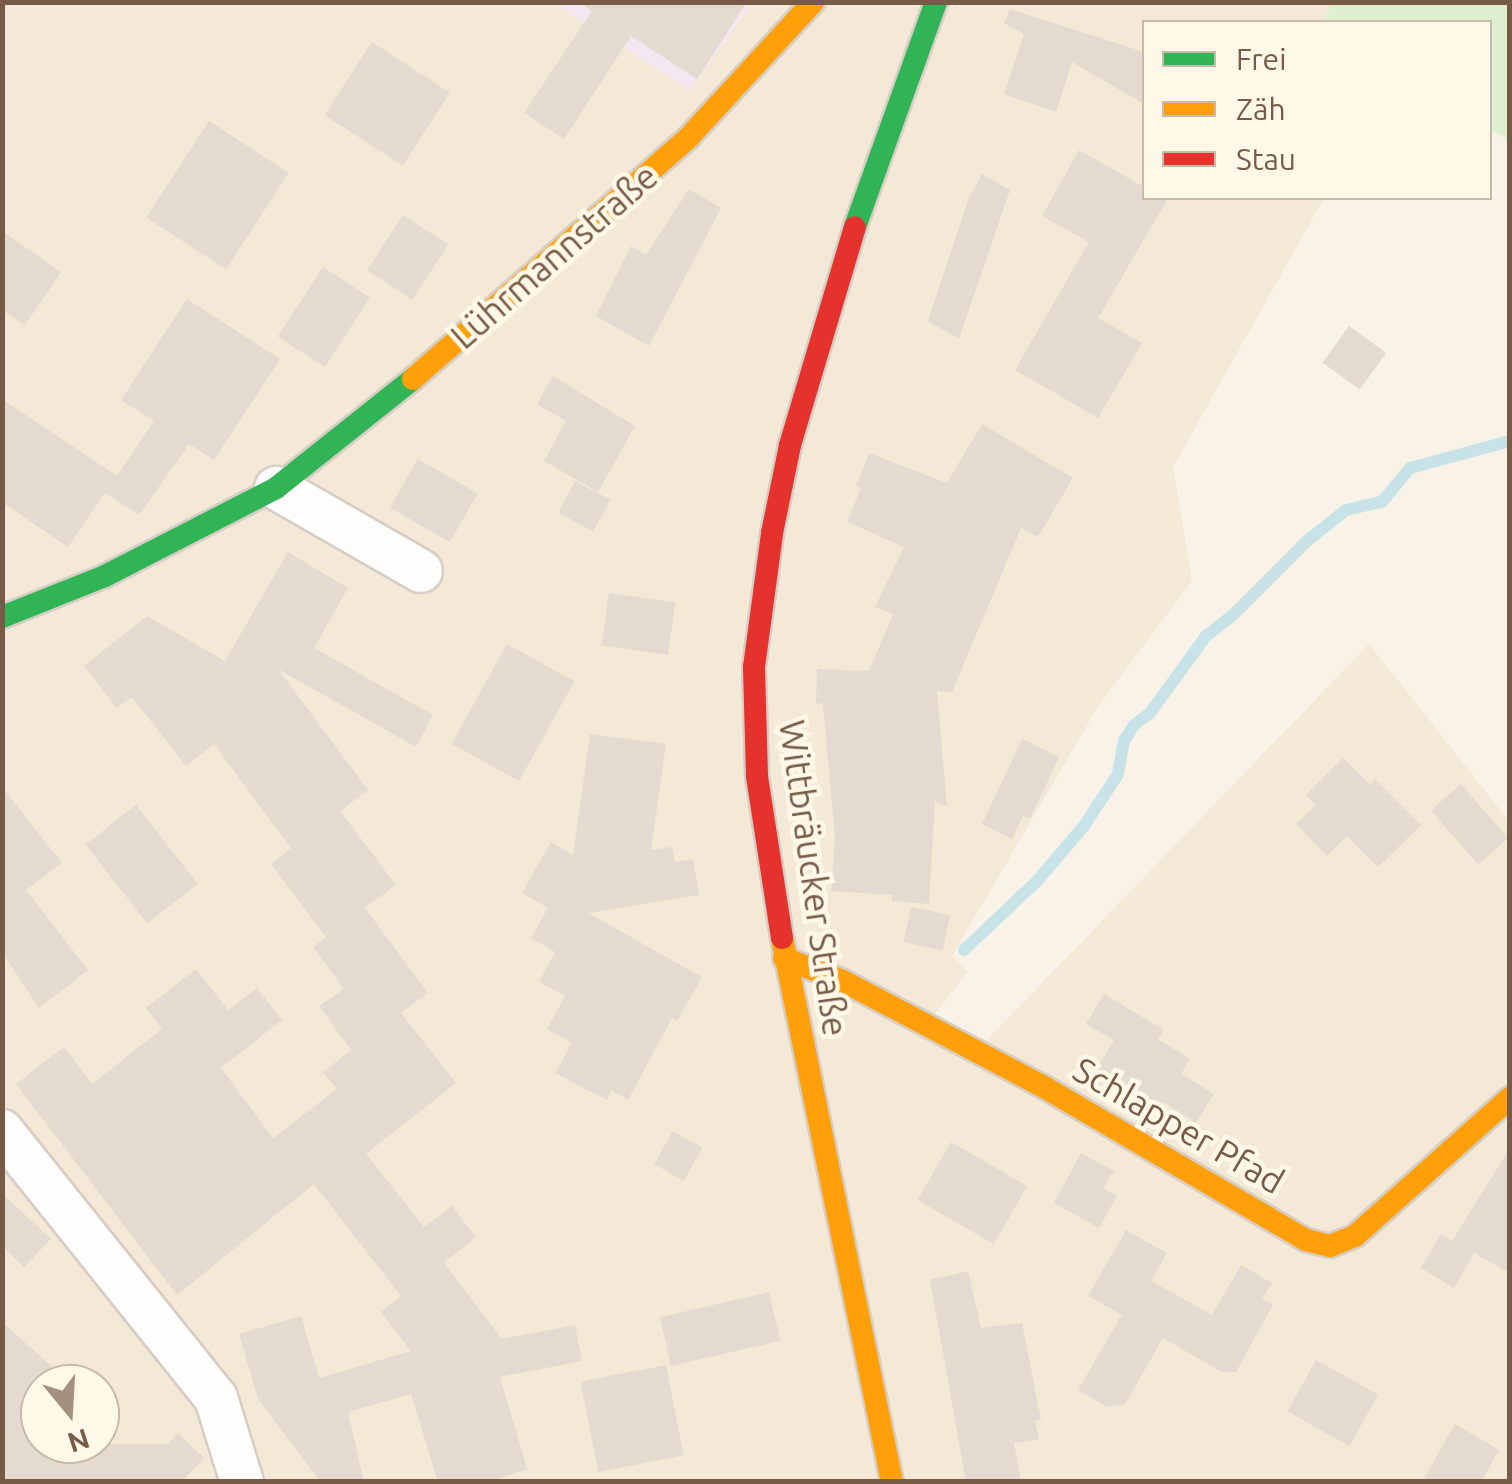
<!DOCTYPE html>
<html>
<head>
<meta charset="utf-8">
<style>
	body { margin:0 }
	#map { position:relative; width:1512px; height:1484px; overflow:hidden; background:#f8f2e7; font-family:Ubuntu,sans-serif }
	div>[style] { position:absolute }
	.residential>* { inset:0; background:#f4e9d7 }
	.education>* { inset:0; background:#f5e7f1 }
	.green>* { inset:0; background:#e0efd0 }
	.stream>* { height:12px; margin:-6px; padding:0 6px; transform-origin:6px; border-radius:6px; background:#c8e3e8 }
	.building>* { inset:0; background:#e4dacf; transform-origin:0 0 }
	.roads { filter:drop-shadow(2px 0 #d6cec5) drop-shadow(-2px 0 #d6cec5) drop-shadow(0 2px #d6cec5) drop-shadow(0 -2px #d6cec5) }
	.street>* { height:42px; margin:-21px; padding:0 21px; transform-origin:21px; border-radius:21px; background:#fefdfb }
	.fast>* { height:22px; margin:-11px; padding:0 11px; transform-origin:11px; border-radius:11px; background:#30b455 }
	.slow>* { height:22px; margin:-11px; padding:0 11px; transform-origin:11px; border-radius:11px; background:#ff9f0a }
	.jam>* { height:22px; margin:-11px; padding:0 11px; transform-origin:11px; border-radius:11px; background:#e5322d }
	span { translate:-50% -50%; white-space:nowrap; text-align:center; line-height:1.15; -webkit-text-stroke:9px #fff8e9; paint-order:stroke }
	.street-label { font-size:35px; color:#775b46 }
	.frame { position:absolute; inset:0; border:5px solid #775b46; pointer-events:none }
	.legend { position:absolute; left:1142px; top:20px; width:350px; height:180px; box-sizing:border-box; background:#fff8e9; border:2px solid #c9b9a8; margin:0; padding:12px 18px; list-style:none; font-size:30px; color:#775b46 }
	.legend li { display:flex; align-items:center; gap:20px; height:50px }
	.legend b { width:50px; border:2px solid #c9b9a8 }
	.north { position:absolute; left:20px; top:1364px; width:100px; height:100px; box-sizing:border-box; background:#fff8e9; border:2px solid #c9b9a8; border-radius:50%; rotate:162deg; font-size:28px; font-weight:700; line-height:40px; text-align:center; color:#775b46 }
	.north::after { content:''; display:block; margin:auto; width:35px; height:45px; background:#a4907e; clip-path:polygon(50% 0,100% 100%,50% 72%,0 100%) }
</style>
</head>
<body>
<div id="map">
	<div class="residential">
		<div style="clip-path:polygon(evenodd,3px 3px,1332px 3px,1324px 20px,1327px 22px,1144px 22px,1144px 198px,1324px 198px,1173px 467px,1192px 581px,1099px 705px,952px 956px,968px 972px,933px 1016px,987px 1040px,1369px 644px,1509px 821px,1509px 1481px,3px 1482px,3px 3px,40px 1384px,100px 1384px,100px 1444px,40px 1444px,40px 1384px)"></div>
	</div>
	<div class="education">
		<div style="clip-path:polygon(554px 3px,752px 3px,690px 90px)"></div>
	</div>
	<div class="green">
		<div style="clip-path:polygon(1332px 3px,1509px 3px,1509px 141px,1490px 128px,1490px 22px,1327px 22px,1324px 20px)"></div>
	</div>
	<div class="stream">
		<div style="left:964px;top:950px;width:100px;rotate:-43.4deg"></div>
		<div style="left:1037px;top:881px;width:72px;rotate:-49.5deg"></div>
		<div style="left:1084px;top:826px;width:62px;rotate:-56.8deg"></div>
		<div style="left:1118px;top:774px;width:34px;rotate:-80deg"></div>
		<div style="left:1124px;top:741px;width:19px;rotate:-58deg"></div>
		<div style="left:1134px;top:725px;width:20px;rotate:-37deg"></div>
		<div style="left:1150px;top:713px;width:95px;rotate:-54deg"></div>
		<div style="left:1206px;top:636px;width:33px;rotate:-38deg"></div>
		<div style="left:1232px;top:616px;width:106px;rotate:-45deg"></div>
		<div style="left:1307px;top:541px;width:50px;rotate:-38.5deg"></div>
		<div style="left:1346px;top:510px;width:37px;rotate:-13deg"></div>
		<div style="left:1382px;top:502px;width:44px;rotate:-50.5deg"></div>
		<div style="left:1410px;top:468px;width:104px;rotate:-15.1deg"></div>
	</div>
	<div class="building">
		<div style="clip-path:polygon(579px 2px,747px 2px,697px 79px,631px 36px,564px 139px,524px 113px,592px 11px)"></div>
		<div style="clip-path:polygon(1010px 9px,1144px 52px,1144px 104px,1072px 62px,1056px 112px,1004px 94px,1024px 34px,1004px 23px)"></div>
		<div style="left:372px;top:42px;width:93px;height:87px;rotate:33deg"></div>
		<div style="left:209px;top:121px;width:95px;height:115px;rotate:33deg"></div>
		<div style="clip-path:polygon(1079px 150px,1144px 187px,1144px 198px,1167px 200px,1098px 318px,1142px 343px,1098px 418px,1015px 370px,1089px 242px,1042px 216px)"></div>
		<div style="clip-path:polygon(982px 174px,1010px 190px,959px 339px,928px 321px,969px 198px)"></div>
		<div style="clip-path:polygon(689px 189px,721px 208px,649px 346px,596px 316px,631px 246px,646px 255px)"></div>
		<div style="left:403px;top:215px;width:54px;height:66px;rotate:33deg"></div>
		<div style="clip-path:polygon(2px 231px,61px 272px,25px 325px,2px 310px)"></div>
		<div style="left:323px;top:267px;width:56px;height:83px;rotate:33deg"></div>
		<div style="clip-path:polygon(187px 299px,280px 359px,214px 460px,189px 444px,139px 515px,105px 493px,108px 488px,68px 547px,2px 502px,2px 399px,117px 476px,154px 421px,121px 400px)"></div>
		<div style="left:1349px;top:326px;width:46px;height:45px;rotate:36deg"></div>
		<div style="clip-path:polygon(553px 376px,635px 426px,598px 492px,544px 461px,566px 421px,537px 404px)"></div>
		<div style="clip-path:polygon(982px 424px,1073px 478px,1038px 537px,1021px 528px,952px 692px,937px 691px,947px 807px,935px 801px,929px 904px,892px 901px,892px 895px,831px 891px,835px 838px,823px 704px,816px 703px,817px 669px,869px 671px,893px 614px,875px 607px,904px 547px,847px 522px,861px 488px,856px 486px,869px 453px,947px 483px)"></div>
		<div style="left:418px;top:459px;width:69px;height:56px;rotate:30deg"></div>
		<div style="left:575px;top:481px;width:40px;height:36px;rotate:28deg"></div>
		<div style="clip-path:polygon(288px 552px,348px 588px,314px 648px,433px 715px,416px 747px,278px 669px,368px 790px,340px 811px,396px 885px,365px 908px,428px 993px,401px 1013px,456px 1083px,366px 1154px,424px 1227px,452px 1206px,476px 1237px,444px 1263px,502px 1339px,575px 1325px,582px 1361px,500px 1377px,527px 1469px,488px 1482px,438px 1482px,411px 1394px,348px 1412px,364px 1482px,321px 1482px,258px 1399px,239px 1334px,301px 1316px,319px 1378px,411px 1351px,381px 1312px,401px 1296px,314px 1184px,177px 1295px,16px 1084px,64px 1047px,92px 1084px,162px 1029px,146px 1008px,196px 969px,228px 1010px,257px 988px,282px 1020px,221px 1068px,273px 1138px,337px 1089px,323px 1072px,351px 1050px,319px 1006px,344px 989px,313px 947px,326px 937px,271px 864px,291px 848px,214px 744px,186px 766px,132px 697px,117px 708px,84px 666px,147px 616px,225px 661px)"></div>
		<div style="left:609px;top:593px;width:67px;height:53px;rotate:8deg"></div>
		<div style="left:507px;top:644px;width:77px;height:114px;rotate:29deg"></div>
		<div style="clip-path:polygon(590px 734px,666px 744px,651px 850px,672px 847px,675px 862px,693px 859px,699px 895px,588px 913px,702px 977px,677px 1021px,672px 1018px,628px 1100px,611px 1090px,607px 1100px,555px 1073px,572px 1043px,547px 1029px,565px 996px,539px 982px,555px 952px,531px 938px,548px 908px,522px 893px,551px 842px,573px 855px)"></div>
		<div style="clip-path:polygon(1022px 739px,1059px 757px,1030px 819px,1023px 816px,1012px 839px,982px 824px)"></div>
		<div style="clip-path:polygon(1343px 758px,1370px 785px,1375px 779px,1421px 825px,1378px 867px,1347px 836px,1327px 856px,1296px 824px,1316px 805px,1306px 795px)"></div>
		<div style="left:1461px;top:784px;width:72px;height:40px;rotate:49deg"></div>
		<div style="clip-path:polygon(2px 787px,62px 863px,26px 890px,88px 970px,39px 1008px,2px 952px)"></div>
		<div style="left:136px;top:805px;width:100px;height:64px;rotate:52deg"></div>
		<div style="left:911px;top:907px;width:40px;height:36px;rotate:12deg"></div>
		<div style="clip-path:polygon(1104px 994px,1164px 1030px,1158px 1039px,1190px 1059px,1181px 1074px,1214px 1094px,1196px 1123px,1164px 1102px,1159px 1110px,1095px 1071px,1114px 1040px,1086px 1024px)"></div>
		<div style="left:673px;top:1131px;width:34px;height:38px;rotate:30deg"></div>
		<div style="left:951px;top:1142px;width:88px;height:67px;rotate:30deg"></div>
		<div style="clip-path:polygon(1510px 1148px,1510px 1273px,1474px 1253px,1454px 1288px,1421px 1268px,1441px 1234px,1452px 1241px)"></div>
		<div style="clip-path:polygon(1081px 1153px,1114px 1171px,1103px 1188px,1117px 1196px,1099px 1228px,1054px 1203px)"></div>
		<div style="clip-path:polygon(2px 1193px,51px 1239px,24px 1267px,2px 1246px)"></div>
		<div style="clip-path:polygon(1126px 1230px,1167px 1253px,1151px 1281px,1212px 1315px,1241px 1265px,1272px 1283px,1262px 1299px,1273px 1305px,1236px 1372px,1222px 1372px,1163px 1338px,1125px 1404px,1107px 1407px,1078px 1390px,1122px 1315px,1088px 1296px)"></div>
		<div style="clip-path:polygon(968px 1271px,981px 1328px,1022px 1323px,1041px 1420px,1035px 1421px,1039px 1439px,1014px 1443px,1021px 1482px,966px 1482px,930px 1280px)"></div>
		<div style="left:769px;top:1292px;width:50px;height:112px;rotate:77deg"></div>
		<div style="clip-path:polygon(2px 1322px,67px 1380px,40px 1384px,40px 1444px,100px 1444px,100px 1435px,110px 1444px,168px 1444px,178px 1433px,204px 1458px,181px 1482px,2px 1482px)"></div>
		<div style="left:1316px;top:1360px;width:71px;height:59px;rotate:29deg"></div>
		<div style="left:666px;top:1365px;width:92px;height:87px;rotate:79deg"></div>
		<div style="clip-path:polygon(1455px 1424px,1499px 1450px,1481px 1482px,1422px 1482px)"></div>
	</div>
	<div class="roads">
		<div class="street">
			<div style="left:276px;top:488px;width:167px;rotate:29.8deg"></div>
			<div style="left:2px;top:1131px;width:342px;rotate:51.3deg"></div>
			<div style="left:216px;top:1398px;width:88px;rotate:72.8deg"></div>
		</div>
		<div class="fast">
			<div style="left:855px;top:227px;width:239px;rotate:-70.2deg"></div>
			<div style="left:2px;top:617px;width:111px;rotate:-21.7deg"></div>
			<div style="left:105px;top:576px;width:192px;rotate:-27.2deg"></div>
			<div style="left:276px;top:488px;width:175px;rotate:-38.5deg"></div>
		</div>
		<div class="slow">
			<div style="left:413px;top:379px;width:367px;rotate:-41.2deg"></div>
			<div style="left:689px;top:137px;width:183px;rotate:-47.4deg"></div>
			<div style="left:782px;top:938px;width:555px;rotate:78.57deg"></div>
			<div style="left:784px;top:958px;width:63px;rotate:21.3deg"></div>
			<div style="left:843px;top:981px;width:227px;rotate:27.8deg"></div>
			<div style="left:1044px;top:1087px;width:303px;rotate:30.3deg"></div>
			<div style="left:1306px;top:1240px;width:25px;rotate:14deg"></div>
			<div style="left:1330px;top:1246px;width:27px;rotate:-22deg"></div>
			<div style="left:1355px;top:1236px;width:208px;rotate:-41.7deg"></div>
		</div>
		<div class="jam">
			<div style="left:782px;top:938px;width:164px;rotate:-98.8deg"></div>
			<div style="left:757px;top:776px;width:109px;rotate:-91.6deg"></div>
			<div style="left:754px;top:667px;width:135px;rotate:-82.3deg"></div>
			<div style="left:772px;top:533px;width:90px;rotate:-78.4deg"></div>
			<div style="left:790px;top:445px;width:227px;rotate:-73.4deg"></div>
		</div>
	</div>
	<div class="street-label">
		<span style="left:554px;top:256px;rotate:-41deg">Lührmannstraße</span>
		<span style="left:814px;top:878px;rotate:82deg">Wittbräucker Straße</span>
		<span style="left:1179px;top:1125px;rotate:30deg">Schlapper Pfad</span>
	</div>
	<div class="frame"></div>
	<ul class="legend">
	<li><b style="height:12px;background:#30b455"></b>Frei</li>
	<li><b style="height:12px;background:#ff9f0a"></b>Zäh</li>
	<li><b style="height:12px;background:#e5322d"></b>Stau</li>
	</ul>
	<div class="north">N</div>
</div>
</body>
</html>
